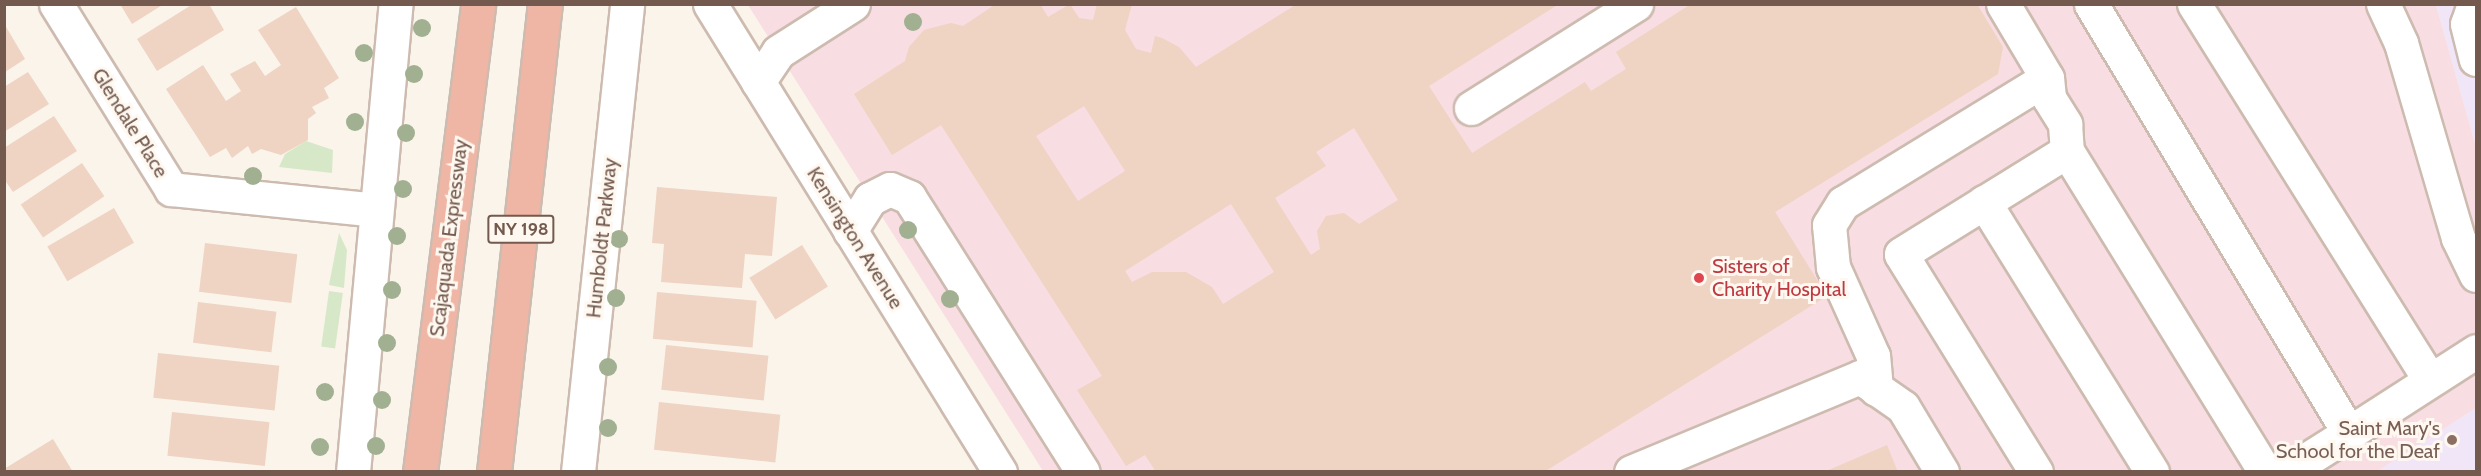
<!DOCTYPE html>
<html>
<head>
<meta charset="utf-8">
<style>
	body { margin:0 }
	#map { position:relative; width:2481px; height:476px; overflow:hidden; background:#fbf4ea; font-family:Cabin,sans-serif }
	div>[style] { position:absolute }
	.education>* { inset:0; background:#f0e6f8 }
	.medical>* { inset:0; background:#f8dde2 }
	.green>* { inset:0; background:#d7e8c8; transform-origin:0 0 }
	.building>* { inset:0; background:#efd3c3; transform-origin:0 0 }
	.roads { filter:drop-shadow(2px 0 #cdbbb0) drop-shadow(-2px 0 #cdbbb0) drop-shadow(0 2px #cdbbb0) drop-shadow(0 -2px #cdbbb0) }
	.minor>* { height:33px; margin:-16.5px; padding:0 16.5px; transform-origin:16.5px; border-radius:16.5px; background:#fff }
	.highway>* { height:33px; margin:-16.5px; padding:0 16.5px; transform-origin:16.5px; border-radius:16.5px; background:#f0b6a5 }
	.trees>* { width:18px; height:18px; margin:-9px; border-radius:50%; background:#a1b090 }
	.dots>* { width:16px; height:16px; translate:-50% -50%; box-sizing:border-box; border:3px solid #fef8f0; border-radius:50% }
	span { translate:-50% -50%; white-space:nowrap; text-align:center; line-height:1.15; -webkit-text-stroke:6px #fef8f0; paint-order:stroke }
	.shield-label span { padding:2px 4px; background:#fef8f0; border:2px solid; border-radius:4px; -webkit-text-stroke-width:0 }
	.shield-label { font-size:18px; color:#745a4e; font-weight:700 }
	.street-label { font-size:20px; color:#745a4e }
	.health-label { font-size:20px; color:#be3a42 }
	.left { translate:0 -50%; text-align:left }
	.education-label { font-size:20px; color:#785e54 }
	.right { translate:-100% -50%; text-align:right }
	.frame { position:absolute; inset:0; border:6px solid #745a4e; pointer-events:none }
</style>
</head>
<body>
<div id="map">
	<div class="education">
		<div style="clip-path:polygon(2436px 5px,2476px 5px,2476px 147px)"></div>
		<div style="clip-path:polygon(2476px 408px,2476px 471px,2377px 471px)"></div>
	</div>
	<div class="medical">
		<div style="clip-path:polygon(748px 5px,2436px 5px,2476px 147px,2476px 408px,2376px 472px,1043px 471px)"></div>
	</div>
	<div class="green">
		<div style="clip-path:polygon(306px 141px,333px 150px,332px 173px,279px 167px,285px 154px)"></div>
		<div style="clip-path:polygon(339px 233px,347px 250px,344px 288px,329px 285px)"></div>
		<div style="left:329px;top:291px;width:14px;height:56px;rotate:8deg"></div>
	</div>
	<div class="building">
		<div style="clip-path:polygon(120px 4px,164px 4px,132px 24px)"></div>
		<div style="clip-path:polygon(193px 4px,209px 4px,224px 30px,157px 71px,137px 39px)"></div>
		<div style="clip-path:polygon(evenodd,996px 4px,1040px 4px,1048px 17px,1070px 4px,1079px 18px,1093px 20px,1097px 4px,1132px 4px,1125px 30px,1136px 49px,1151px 53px,1155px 36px,1162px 38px,1179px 47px,1196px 67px,1297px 4px,1559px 4px,1429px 86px,1472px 153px,1585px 82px,1591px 91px,1626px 69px,1616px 52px,1691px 4px,1977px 4px,2003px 47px,1998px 74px,1775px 212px,1827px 296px,1544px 472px,1156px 472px,1145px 455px,1126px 466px,1077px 390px,1102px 376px,941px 125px,892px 155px,854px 94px,905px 61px,909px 47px,924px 30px,951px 23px,963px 26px,996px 4px,1084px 106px,1125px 171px,1078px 201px,1036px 136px,1084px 106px,996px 4px,1354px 128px,1398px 200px,1359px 224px,1344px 213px,1326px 216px,1317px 231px,1320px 249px,1311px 255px,1275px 198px,1326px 166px,1316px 152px,1354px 128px,996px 4px,1231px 204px,1274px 272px,1223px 304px,1212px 287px,1186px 272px,1152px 272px,1132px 282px,1125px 271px,1231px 204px)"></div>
		<div style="clip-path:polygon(296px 7px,339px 78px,324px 88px,329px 98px,312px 107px,316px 113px,308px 119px,308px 140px,281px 155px,261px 149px,252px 154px,248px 146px,232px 158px,226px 148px,210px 157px,166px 89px,203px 65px,226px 101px,241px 91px,230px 74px,255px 61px,265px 76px,281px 65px,258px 30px)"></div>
		<div style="clip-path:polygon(5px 25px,25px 59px,5px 72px)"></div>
		<div style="clip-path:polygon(28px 72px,49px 104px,4px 132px,4px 87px)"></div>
		<div style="clip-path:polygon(54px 116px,77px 151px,13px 192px,4px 179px,4px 148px)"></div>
		<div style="left:82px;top:163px;width:40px;height:74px;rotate:56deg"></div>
		<div style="clip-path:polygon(657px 187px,777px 197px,772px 256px,745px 254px,742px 288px,661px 282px,664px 244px,652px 243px)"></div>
		<div style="left:114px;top:208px;width:40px;height:77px;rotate:60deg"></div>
		<div style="left:205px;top:243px;width:93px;height:49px;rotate:7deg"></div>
		<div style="left:802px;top:245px;width:49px;height:62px;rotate:58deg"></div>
		<div style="left:657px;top:292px;width:100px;height:47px;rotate:5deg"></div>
		<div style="left:198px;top:302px;width:79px;height:41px;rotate:7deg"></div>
		<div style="left:666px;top:345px;width:103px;height:45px;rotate:6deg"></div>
		<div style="left:158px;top:353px;width:122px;height:45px;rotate:6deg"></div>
		<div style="left:659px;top:402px;width:122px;height:48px;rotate:6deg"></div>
		<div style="left:172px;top:412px;width:98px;height:44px;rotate:6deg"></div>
		<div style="clip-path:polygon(53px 439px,73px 472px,4px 472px,4px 469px)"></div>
		<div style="clip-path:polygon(1887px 445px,1898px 472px,1824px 472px)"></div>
	</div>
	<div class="roads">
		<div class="minor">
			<div style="left:56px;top:4px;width:218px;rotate:58.1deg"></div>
			<div style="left:171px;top:189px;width:206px;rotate:5.8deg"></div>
			<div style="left:710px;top:4px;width:551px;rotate:58.22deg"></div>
			<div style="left:2003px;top:4px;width:86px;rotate:59.3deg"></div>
			<div style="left:2047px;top:78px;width:20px;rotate:84deg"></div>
			<div style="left:2049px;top:98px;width:31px;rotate:58deg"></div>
			<div style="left:2065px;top:124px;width:27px;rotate:86deg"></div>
			<div style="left:2091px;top:4px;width:501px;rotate:58.98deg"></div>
			<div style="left:2349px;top:433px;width:151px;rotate:-32.8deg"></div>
			<div style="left:2194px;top:4px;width:444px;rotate:57.9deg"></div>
			<div style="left:2383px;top:4px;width:43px;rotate:65.2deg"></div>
			<div style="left:2401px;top:43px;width:203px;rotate:73.7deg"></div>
			<div style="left:2458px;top:238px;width:41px;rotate:64.1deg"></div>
			<div style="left:2474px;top:4px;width:21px;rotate:109deg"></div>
			<div style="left:2467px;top:24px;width:36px;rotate:76deg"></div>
			<div style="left:758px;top:82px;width:36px;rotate:-56deg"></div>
			<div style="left:778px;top:52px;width:89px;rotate:-32.6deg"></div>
			<div style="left:1471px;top:108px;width:195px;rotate:-32.2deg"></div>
			<div style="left:1984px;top:202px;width:318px;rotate:58.1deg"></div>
			<div style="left:850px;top:231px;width:38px;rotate:-58deg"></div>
			<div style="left:870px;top:199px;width:22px;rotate:-27deg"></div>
			<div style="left:890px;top:189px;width:21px;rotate:23deg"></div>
			<div style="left:909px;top:197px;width:325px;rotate:57.7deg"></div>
			<div style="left:1876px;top:389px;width:33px;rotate:-95deg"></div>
			<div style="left:1873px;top:356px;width:98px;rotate:-114.2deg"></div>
			<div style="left:1833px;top:267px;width:42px;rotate:-95.4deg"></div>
			<div style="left:1829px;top:225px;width:26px;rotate:-58deg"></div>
			<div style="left:1843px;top:203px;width:239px;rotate:-31.5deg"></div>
			<div style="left:353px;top:472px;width:470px;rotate:-84.8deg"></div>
			<div style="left:578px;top:472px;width:471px;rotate:-84deg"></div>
			<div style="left:1631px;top:472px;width:248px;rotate:-22.5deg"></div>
			<div style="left:1860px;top:377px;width:52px;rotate:34.9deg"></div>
			<div style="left:1903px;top:407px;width:76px;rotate:59deg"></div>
			<div style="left:2036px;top:472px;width:256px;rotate:-121.8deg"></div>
			<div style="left:1901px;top:254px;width:195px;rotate:-31.8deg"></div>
			<div style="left:2067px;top:151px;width:377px;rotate:58.3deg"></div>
			<div style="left:2287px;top:472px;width:73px;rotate:-32.2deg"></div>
		</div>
		<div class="highway">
			<div style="left:420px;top:472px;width:472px;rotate:-82.9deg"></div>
			<div style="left:494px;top:472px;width:471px;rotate:-83.8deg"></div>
		</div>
	</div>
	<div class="trees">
		<div style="left:913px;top:22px"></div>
		<div style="left:422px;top:28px"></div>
		<div style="left:364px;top:53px"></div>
		<div style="left:414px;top:74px"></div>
		<div style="left:355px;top:122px"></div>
		<div style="left:406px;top:133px"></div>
		<div style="left:253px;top:176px"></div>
		<div style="left:403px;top:189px"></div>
		<div style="left:908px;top:230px"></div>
		<div style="left:397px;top:236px"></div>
		<div style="left:619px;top:239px"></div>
		<div style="left:392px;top:290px"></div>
		<div style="left:616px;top:298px"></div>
		<div style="left:950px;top:299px"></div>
		<div style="left:387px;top:343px"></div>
		<div style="left:608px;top:367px"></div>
		<div style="left:325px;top:392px"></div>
		<div style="left:382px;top:400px"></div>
		<div style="left:608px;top:428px"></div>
		<div style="left:376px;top:446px"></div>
		<div style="left:320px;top:447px"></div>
	</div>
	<div class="dots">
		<div style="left:1699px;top:278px;background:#e0444e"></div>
		<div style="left:2452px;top:440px;background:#8d6e63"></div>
	</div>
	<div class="shield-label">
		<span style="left:521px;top:229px">NY 198</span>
	</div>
	<div class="street-label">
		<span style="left:130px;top:123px;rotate:58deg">Glendale Place</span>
		<span style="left:449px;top:238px;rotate:-83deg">Scajaquada Expressway</span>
		<span style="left:602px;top:238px;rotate:-84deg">Humboldt Parkway</span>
		<span style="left:855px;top:238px;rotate:58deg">Kensington Avenue</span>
	</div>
	<div class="health-label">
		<span class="left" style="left:1712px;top:278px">Sisters of<br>Charity Hospital</span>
	</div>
	<div class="education-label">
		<span class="right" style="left:2440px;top:440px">Saint Mary's<br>School for the Deaf</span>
	</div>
	<div class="frame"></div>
</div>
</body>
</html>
